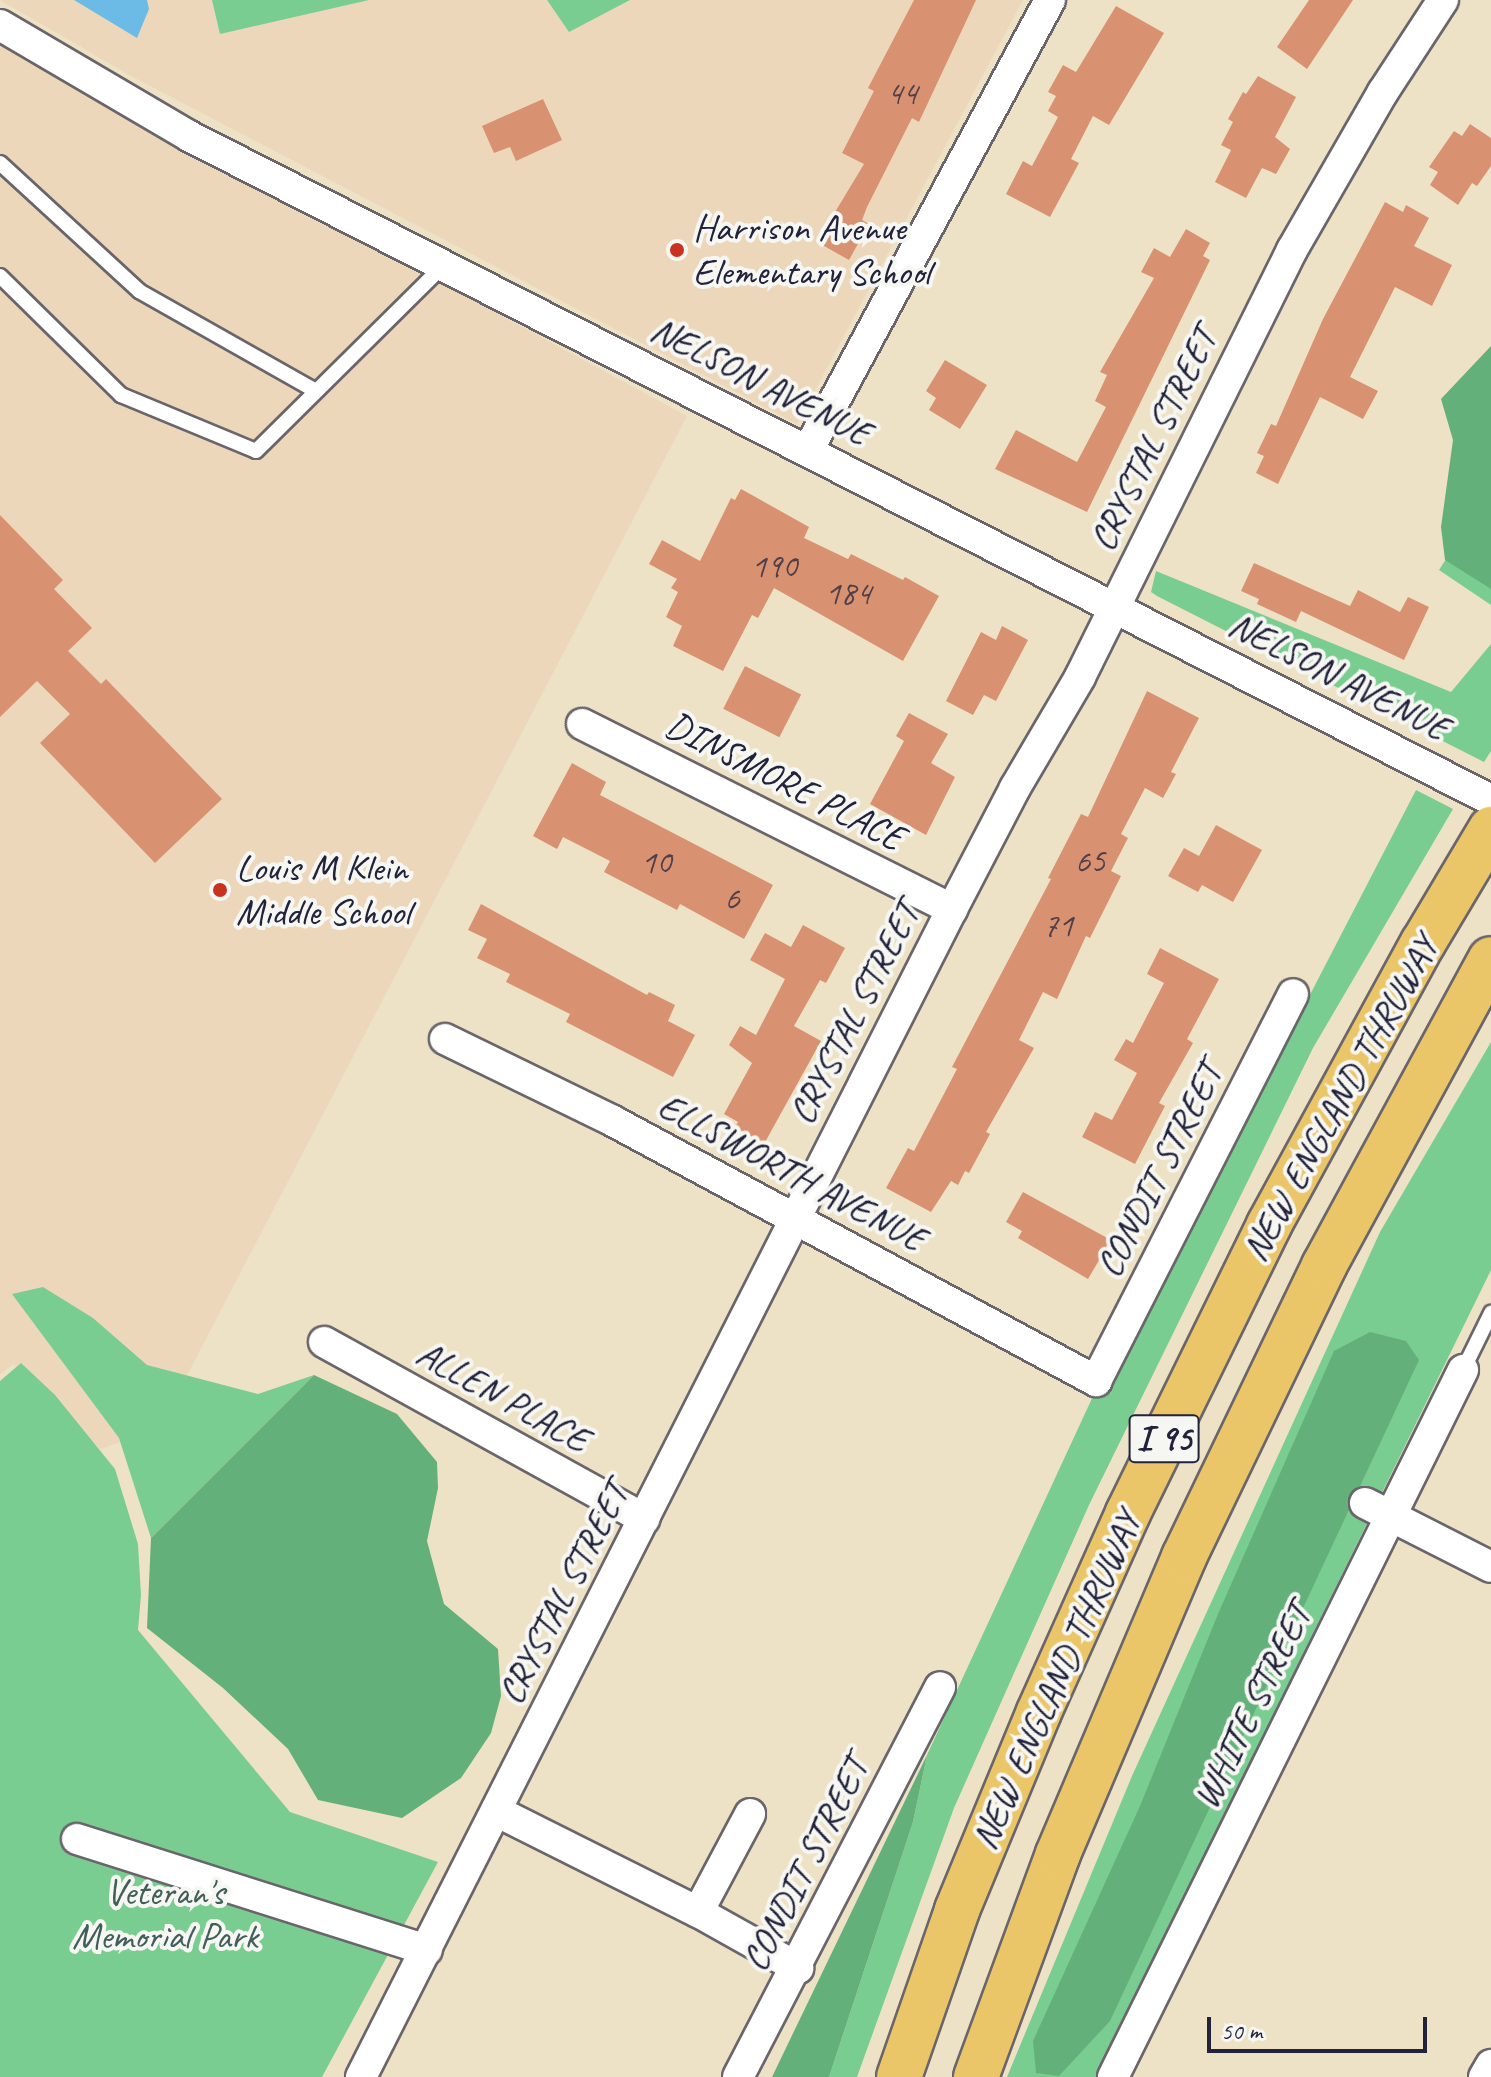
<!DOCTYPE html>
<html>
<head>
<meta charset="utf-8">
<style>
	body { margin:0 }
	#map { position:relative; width:1491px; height:2077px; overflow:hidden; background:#ede2c5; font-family:Caveat,sans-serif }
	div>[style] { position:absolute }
	.built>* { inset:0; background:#edd7bb }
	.green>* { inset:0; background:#7acd90 }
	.forest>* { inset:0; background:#63b07a }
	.water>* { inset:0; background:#6bbbe6 }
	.building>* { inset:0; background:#d99271; transform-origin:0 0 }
	.roads { filter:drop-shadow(2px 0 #69656b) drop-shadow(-2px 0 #69656b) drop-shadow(0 2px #69656b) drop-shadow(0 -2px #69656b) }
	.lane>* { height:14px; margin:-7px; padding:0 7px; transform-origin:7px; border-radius:7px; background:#fff }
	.street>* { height:30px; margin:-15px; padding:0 15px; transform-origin:15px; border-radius:15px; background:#fff }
	.highway>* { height:44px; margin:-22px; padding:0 22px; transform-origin:22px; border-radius:22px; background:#ebc669 }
	.dots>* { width:22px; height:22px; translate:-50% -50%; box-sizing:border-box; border:4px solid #f6f6f2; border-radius:50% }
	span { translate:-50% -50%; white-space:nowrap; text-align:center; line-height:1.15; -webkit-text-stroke:8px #f6f6f2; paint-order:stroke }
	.number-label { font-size:34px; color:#503e48 }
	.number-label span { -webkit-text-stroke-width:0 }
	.shield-label span { padding:2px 6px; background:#f6f6f2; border:2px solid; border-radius:6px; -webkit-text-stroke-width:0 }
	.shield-label { font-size:36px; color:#22223b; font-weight:700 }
	.poi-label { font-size:38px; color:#22223b }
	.left { translate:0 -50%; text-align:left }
	.street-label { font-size:38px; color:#22223b }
	.park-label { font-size:38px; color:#415e59 }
	.scale { position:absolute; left:1207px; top:2017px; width:220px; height:36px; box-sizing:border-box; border:4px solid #22223b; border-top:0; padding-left:10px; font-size:24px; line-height:28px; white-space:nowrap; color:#22223b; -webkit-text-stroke:6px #f6f6f2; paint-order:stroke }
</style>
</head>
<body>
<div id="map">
	<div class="built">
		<div style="clip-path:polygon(0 0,1023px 0,797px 424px,131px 76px)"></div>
		<div style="clip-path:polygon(0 45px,687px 416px,159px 1429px,100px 1449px,13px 1364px,0 1375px)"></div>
	</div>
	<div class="green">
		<div style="clip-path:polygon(212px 0,369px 0,220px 34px)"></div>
		<div style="clip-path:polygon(547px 0,630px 0,569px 32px)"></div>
		<div style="clip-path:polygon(1491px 489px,1491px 605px,1439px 570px)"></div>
		<div style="clip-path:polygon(1156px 571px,1451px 692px,1491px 644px,1491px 751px,1484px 762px,1157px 596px,1151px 592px)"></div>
		<div style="clip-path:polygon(1416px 790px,1453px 809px,1313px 1048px,1089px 1505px,954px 1808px,857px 2077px,829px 2077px,913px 1822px,927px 1755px,1094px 1394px,1109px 1383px)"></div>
		<div style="clip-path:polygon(1491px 1042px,1491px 1270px,1096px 2077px,1007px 2077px,1132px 1776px,1380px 1232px)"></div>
		<div style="clip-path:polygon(43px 1287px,93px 1318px,147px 1365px,258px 1394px,314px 1375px,151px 1538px,119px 1438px,12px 1294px)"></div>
		<div style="clip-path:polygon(21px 1363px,55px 1395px,115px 1469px,138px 1544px,141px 1595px,138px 1630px,290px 1812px,438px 1862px,322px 2077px,0 2077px,0 1381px)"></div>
	</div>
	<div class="forest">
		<div style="clip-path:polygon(1491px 346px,1491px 589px,1445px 560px,1441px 527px,1453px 440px,1441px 399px)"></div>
		<div style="clip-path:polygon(1370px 1332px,1406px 1341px,1419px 1360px,1110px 2021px,1059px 2076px,1036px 2073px,1033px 2041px,1140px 1806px,1218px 1614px,1334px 1351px)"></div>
		<div style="clip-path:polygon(314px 1375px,397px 1414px,437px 1462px,438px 1488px,427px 1541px,444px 1604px,498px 1649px,501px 1696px,491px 1733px,461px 1778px,402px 1818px,318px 1800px,288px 1749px,223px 1688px,147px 1628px,151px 1538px)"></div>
		<div style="clip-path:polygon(927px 1755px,913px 1822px,829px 2077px,772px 2077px)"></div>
	</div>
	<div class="water">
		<div style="clip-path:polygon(74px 0,147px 0,149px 9px,137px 38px)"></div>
	</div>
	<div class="building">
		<div style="clip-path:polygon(914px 0,976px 0,919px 122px,912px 118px,867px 207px,862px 220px,869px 224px,849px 260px,817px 242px,864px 164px,842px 153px,874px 91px,868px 88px)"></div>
		<div style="clip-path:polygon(1309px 0,1353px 0,1307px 69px,1277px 47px)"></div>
		<div style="clip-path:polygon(1116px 6px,1164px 33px,1109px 125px,1093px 116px,1071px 159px,1079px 163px,1050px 217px,1006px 194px,1023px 161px,1032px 166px,1058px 117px,1048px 111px,1056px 96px,1048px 92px,1063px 65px,1076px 72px)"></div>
		<div style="clip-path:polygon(1258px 76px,1296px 97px,1275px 137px,1290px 149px,1276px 174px,1262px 168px,1246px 198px,1215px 182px,1231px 150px,1221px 145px,1233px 122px,1228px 119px,1243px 92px,1246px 94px)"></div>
		<div style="clip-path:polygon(543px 99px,562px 140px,516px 161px,510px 147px,494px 153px,482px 126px)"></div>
		<div style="clip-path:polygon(1470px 124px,1491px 138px,1491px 166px,1477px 186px,1472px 183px,1458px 205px,1430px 185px,1438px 172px,1429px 167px,1454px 131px,1462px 136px)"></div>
		<div style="clip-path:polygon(1385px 202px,1403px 212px,1406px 205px,1429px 218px,1414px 246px,1452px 265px,1432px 306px,1395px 287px,1350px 377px,1378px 391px,1363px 419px,1320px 397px,1278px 484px,1256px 473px,1264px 456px,1257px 453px,1271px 424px,1276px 426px,1323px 319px)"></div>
		<div style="clip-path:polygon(1186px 229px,1210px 243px,1203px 256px,1210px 260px,1087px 512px,995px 469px,1016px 430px,1077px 462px,1106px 407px,1095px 401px,1107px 375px,1100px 372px,1154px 278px,1141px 272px,1154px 248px,1170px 257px)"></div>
		<div style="clip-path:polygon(945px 360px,987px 385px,960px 429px,929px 410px,936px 398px,926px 391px)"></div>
		<div style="clip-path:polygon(741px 489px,809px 527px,804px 538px,848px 559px,851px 554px,903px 580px,905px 577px,939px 596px,903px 661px,774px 588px,758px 618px,752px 615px,723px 671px,673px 646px,682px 626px,666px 617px,678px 592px,671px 588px,677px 579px,649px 564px,662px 540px,700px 561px,731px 498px,735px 500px)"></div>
		<div style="clip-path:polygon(0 515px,63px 580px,54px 589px,92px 628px,68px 651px,101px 684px,106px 679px,222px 799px,155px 863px,40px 743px,70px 714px,37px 681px,0 717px)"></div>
		<div style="clip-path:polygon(1254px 563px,1350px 606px,1358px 590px,1400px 612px,1408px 597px,1429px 607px,1404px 660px,1301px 611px,1296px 622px,1257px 604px,1259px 599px,1241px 591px)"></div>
		<div style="clip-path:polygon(1002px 626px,1028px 640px,996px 701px,984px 695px,973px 715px,946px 701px,981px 632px,996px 640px)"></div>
		<div style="left:745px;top:666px;width:63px;height:48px;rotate:27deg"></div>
		<div style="clip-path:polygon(1147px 691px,1199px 718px,1171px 772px,1176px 774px,1163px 798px,1145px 788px,1121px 834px,1128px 838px,1111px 871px,1121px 876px,1090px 938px,1086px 936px,1057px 999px,1043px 992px,1019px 1040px,1034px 1048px,986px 1132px,990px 1134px,969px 1173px,965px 1171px,958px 1185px,951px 1181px,931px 1212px,886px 1188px,908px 1148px,914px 1151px,957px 1069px,952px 1067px,1051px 879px,1048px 878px,1081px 814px,1088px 817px)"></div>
		<div style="clip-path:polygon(909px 713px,948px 734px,931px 763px,955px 777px,926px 835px,870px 804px,904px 741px,896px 736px)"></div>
		<div style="clip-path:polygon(572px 763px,606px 782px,600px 795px,773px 885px,744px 939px,680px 904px,677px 910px,604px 872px,610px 861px,563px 837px,557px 849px,533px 836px)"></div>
		<div style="clip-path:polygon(1216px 825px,1262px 850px,1233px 902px,1202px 885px,1198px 892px,1168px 876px,1184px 848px,1199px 856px)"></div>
		<div style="clip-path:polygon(481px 904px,647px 995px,649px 992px,675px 1005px,668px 1021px,695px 1035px,673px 1077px,566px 1022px,570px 1014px,506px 982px,510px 974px,477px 958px,487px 939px,468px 930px)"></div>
		<div style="clip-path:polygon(803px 925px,845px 948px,826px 983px,820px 980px,794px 1026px,821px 1041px,764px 1144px,735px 1127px,738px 1122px,724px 1114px,752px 1063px,729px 1045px,740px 1026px,756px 1035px,785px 979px,750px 960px,765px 933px,791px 947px)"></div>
		<div style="clip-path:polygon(1160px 948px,1219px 979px,1187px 1039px,1193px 1043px,1159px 1103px,1165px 1106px,1135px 1164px,1082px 1137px,1095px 1112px,1112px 1120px,1137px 1073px,1114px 1060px,1126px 1039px,1133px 1043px,1164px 983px,1147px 974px)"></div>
		<div style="clip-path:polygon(1023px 1192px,1111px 1240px,1088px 1279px,1018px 1238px,1022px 1231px,1006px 1222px)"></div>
	</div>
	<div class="roads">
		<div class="lane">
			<div style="left:0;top:163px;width:189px;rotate:42.6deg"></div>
			<div style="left:139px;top:291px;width:203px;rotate:29.5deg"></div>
			<div style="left:0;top:276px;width:170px;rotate:44.5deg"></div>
			<div style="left:121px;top:395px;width:146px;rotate:22.5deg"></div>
			<div style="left:256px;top:451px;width:264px;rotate:-44.7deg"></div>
			<div style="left:1463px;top:1370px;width:64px;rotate:-63.8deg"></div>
		</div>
		<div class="street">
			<div style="left:0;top:25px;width:219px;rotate:30.4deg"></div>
			<div style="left:189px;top:136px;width:1462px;rotate:27.02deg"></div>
			<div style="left:808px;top:450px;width:511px;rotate:-61.73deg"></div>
			<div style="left:582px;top:724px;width:414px;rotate:26.6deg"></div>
			<div style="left:445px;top:1039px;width:187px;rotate:26deg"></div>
			<div style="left:613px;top:1121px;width:549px;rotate:28.29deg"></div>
			<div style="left:1096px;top:1381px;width:434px;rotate:-63deg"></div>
			<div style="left:324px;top:1342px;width:366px;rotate:28.9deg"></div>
			<div style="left:1365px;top:1503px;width:141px;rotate:26.9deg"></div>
			<div style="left:498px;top:1812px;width:224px;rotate:26.6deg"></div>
			<div style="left:698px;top:1912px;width:115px;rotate:29.2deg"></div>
			<div style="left:77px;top:1839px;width:367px;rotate:17.6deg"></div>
			<div style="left:698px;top:1912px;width:111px;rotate:-62deg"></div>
			<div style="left:361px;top:2077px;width:1309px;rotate:-63.16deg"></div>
			<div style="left:952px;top:909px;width:136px;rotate:-62.5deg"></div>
			<div style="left:1015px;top:788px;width:129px;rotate:-59.6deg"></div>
			<div style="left:1080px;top:677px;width:477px;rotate:-63.6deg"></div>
			<div style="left:1292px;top:250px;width:182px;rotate:-60.1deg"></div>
			<div style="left:1383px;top:92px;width:110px;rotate:-56.9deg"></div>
			<div style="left:738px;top:2077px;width:439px;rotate:-62.6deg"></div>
			<div style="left:1113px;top:2077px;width:789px;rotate:-63.66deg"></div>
			<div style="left:1484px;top:2077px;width:14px;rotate:-60deg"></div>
		</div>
		<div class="highway">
			<div style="left:899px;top:2077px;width:177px;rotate:-70.8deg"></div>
			<div style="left:957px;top:1910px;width:214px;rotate:-67.5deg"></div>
			<div style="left:1039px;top:1712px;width:218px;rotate:-65.9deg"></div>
			<div style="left:1128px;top:1513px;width:321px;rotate:-63.9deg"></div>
			<div style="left:1269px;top:1225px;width:321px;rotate:-61.4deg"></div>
			<div style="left:1423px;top:943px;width:133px;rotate:-59.2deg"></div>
			<div style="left:976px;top:2077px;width:238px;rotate:-69.8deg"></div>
			<div style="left:1058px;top:1854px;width:323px;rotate:-67deg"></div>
			<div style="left:1184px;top:1557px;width:323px;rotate:-64.3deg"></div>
			<div style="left:1324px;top:1266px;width:349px;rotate:-61.5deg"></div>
		</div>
	</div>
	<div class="dots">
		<div style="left:677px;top:250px;background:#c8321e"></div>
		<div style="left:220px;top:890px;background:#c8321e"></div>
	</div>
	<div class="number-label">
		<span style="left:902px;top:93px">44</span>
		<span style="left:774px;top:566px">190</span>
		<span style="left:848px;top:593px">184</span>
		<span style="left:1090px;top:861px">65</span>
		<span style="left:656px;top:862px">10</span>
		<span style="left:732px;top:898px">6</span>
		<span style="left:1058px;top:925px">71</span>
	</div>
	<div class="shield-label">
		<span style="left:1164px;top:1439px">I 95</span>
	</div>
	<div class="poi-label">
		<span class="left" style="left:693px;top:250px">Harrison Avenue<br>Elementary School</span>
		<span class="left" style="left:236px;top:890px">Louis M Klein<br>Middle School</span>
	</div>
	<div class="street-label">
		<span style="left:761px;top:381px;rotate:27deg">NELSON AVENUE</span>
		<span style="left:1153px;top:439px;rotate:-64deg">CRYSTAL STREET</span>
		<span style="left:1339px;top:676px;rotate:27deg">NELSON AVENUE</span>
		<span style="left:785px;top:781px;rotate:27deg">DINSMORE PLACE</span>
		<span style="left:854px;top:1013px;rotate:-63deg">CRYSTAL STREET</span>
		<span style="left:1340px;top:1098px;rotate:-61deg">NEW ENGLAND THRUWAY</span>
		<span style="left:1159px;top:1170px;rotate:-63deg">CONDIT STREET</span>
		<span style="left:792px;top:1172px;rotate:28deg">ELLSWORTH AVENUE</span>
		<span style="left:503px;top:1396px;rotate:29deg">ALLEN PLACE</span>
		<span style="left:563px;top:1593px;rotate:-63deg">CRYSTAL STREET</span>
		<span style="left:1056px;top:1680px;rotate:-66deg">NEW ENGLAND THRUWAY</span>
		<span style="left:1252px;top:1706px;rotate:-64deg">WHITE STREET</span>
		<span style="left:805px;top:1864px;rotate:-63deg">CONDIT STREET</span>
	</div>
	<div class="park-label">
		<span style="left:165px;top:1914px">Veteran's<br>Memorial Park</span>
	</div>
	<div class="scale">50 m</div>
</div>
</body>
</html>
